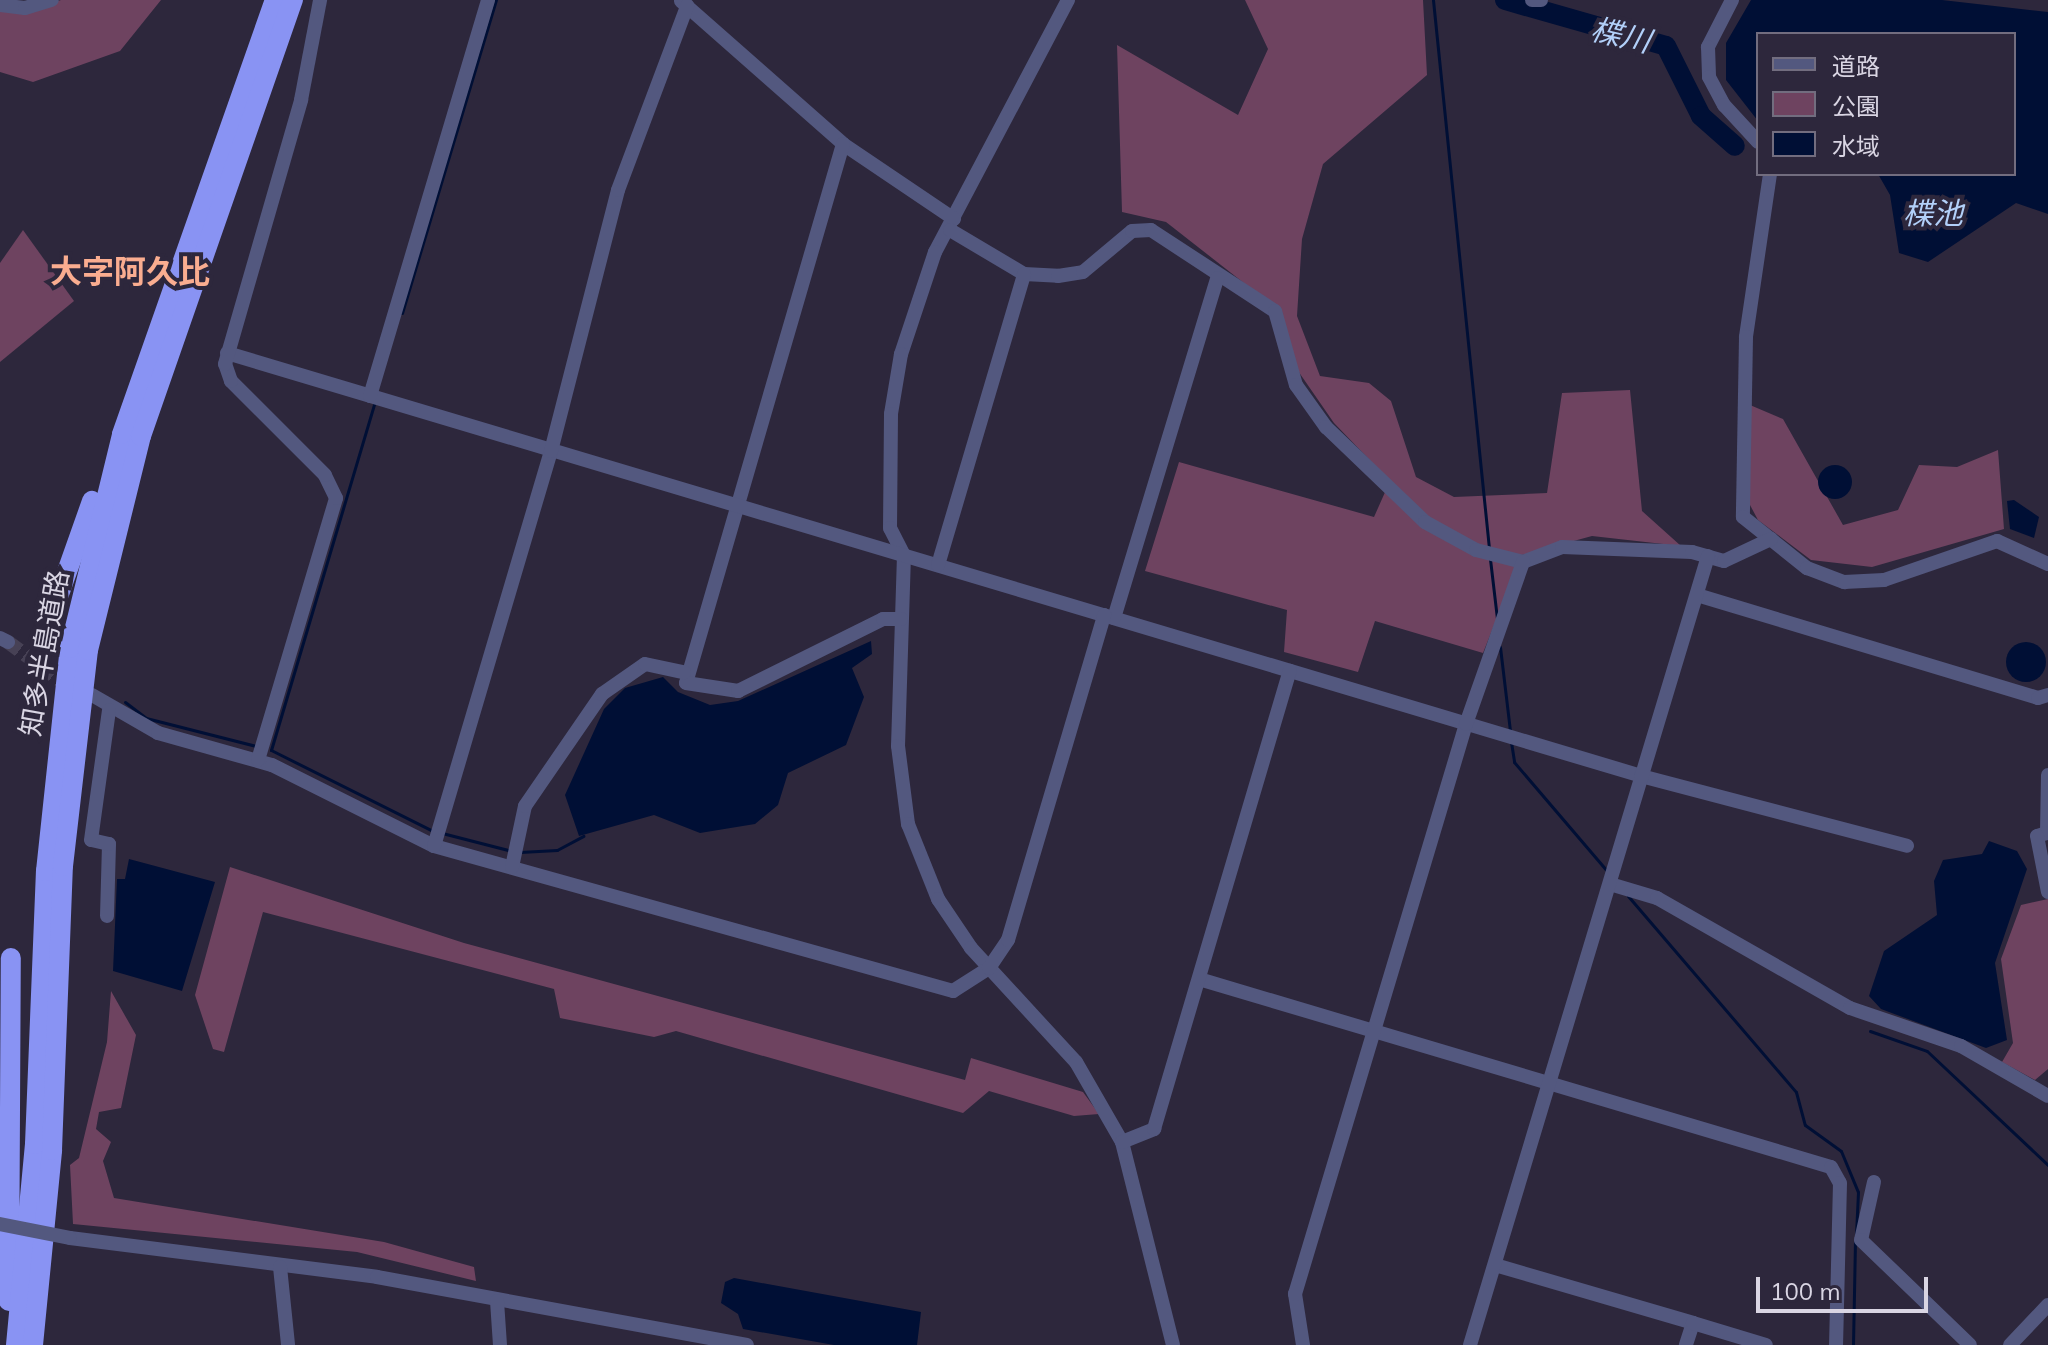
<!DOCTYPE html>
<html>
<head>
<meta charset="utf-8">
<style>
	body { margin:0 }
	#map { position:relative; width:2048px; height:1345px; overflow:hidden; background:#2d273c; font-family:Mulish,"Noto Sans JP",sans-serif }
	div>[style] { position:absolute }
	.green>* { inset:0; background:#6e4360 }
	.water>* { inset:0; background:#000f35 }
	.round { border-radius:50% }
	.stream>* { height:3px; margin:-1.5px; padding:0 1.5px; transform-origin:1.5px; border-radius:1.5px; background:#000f35 }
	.river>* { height:20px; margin:-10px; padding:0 10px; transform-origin:10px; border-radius:10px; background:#000f35 }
	.minor-tunnel>* { height:14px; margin-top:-7px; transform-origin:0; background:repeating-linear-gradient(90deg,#474155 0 14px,transparent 0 21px) }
	.minor>* { height:14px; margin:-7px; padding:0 7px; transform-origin:7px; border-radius:7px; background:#53587f }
	.highway>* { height:20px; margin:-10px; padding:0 10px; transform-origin:10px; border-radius:10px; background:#8993f3 }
	.minor-bridge>* { height:14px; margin:-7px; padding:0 7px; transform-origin:7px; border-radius:7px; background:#53587f }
	span { translate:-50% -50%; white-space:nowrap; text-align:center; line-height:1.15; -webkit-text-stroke:8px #2d273c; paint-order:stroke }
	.street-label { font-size:28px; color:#d9d5e3 }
	.water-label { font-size:30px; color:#b2d0f9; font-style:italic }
	.quarter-label { font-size:32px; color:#faad90; font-weight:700 }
	.legend { position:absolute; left:1756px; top:32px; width:260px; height:144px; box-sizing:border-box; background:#2d273c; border:2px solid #726d7f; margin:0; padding:10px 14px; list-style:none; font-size:24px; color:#d9d5e3 }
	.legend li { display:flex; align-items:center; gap:16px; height:40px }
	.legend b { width:40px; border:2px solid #726d7f }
	.scale { position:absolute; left:1756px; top:1277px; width:172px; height:36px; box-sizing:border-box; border:4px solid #d9d5e3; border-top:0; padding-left:10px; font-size:24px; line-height:28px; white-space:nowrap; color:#d9d5e3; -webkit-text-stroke:6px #2d273c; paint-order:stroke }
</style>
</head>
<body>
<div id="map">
	<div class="green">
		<div style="clip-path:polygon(61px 0,161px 0,120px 51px,33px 82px,0 72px,0 10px,19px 14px)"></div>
		<div style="clip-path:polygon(1245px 0,1423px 0,1427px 75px,1323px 164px,1302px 239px,1297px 316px,1320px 376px,1369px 383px,1391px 401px,1416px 477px,1454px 497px,1547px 493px,1562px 393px,1630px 390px,1642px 511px,1681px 546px,1592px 536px,1522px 555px,1483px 653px,1375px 621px,1358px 672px,1284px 652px,1287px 610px,1145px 571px,1179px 462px,1374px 517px,1390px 481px,1334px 423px,1296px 368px,1281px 312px,1166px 222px,1122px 212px,1117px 45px,1238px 115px,1268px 49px)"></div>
		<div style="clip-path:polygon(23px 230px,74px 301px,0 362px,0 263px)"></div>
		<div style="clip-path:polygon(1750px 405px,1783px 419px,1843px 525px,1898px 510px,1919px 465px,1957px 467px,1998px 450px,2004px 529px,1872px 567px,1811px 560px,1758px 520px,1750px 505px)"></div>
		<div style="clip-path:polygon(230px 867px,464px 943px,965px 1080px,971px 1058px,1083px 1092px,1099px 1114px,1074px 1116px,989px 1091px,963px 1113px,676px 1031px,654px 1037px,560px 1018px,554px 989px,263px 912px,224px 1052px,213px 1049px,195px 995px)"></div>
		<div style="clip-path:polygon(2048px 899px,2048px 1069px,2035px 1080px,2002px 1062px,2013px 1043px,2001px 959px,2021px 905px)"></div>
		<div style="clip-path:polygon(111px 991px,136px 1035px,121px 1108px,99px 1112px,96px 1129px,111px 1142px,103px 1161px,114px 1198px,384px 1242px,474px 1267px,476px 1281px,357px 1252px,73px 1224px,70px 1165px,79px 1158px,107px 1042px)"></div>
	</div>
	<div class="water">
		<div style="clip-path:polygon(1751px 0,1942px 0,2048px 12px,2048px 214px,2016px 203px,1928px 262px,1899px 253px,1890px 195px,1878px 174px,2014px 174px,2014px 34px,1758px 34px,1758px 121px,1726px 80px,1726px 43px)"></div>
		<div class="round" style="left:1818px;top:465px;width:34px;height:34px"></div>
		<div style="clip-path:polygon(2014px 500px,2039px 517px,2034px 538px,2010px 529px,2007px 501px)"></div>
		<div style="clip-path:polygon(871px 641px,872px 654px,852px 668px,864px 697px,846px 745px,788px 773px,778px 805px,755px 824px,700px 833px,654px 815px,579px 836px,565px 795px,604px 709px,625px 688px,663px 677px,678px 692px,710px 705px,738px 701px)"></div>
		<div class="round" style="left:2006px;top:642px;width:40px;height:40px"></div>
		<div style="clip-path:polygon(1989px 841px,2017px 851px,2027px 869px,1995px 963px,2007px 1040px,1986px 1048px,1881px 1009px,1869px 996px,1884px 951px,1937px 915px,1934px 881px,1943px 860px,1982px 854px)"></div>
		<div style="clip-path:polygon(129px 859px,215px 882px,182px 991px,113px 971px,117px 879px,125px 879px)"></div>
		<div style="clip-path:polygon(734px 1278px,921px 1312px,917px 1345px,834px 1345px,743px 1329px,738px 1314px,721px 1303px,725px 1282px)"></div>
	</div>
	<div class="stream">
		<div style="left:1433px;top:0;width:551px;rotate:84.17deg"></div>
		<div style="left:402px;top:313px;width:327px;rotate:-73.3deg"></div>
		<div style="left:1490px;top:559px;width:60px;rotate:83.3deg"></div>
		<div style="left:1500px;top:647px;width:85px;rotate:83.2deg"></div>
		<div style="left:125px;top:702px;width:26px;rotate:37deg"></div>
		<div style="left:146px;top:718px;width:114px;rotate:14.3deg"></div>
		<div style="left:1511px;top:742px;width:20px;rotate:81deg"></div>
		<div style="left:1514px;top:762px;width:145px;rotate:49.5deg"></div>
		<div style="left:271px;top:750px;width:364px;rotate:-73.4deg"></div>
		<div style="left:271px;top:750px;width:183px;rotate:26.6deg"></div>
		<div style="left:442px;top:833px;width:72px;rotate:14.4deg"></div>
		<div style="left:520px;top:852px;width:37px;rotate:-3deg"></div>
		<div style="left:557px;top:850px;width:30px;rotate:-28deg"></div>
		<div style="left:1628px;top:896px;width:258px;rotate:49.4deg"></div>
		<div style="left:1796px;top:1092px;width:34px;rotate:75deg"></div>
		<div style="left:1805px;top:1125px;width:44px;rotate:35.8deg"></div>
		<div style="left:1841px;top:1151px;width:44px;rotate:67.5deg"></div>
		<div style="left:1858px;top:1192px;width:42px;rotate:92.7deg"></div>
		<div style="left:1870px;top:1031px;width:60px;rotate:19.3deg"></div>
		<div style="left:1927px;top:1051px;width:166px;rotate:43.3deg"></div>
		<div style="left:1853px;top:1345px;width:104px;rotate:-88.9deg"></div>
	</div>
	<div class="river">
		<div style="left:1505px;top:0;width:167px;rotate:15.9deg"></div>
		<div style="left:1666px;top:46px;width:78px;rotate:63.4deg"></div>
		<div style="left:1701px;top:116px;width:45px;rotate:41.4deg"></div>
	</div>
	<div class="minor-tunnel">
		<div style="left:8px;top:642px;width:79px;rotate:36.3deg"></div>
	</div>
	<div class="minor">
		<div style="left:1068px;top:0;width:285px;rotate:117.8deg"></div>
		<div style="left:935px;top:252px;width:108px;rotate:108.4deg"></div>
		<div style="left:901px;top:354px;width:61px;rotate:99.5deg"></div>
		<div style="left:891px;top:414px;width:114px;rotate:90.5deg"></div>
		<div style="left:890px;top:528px;width:30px;rotate:63deg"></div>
		<div style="left:904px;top:555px;width:191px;rotate:91.8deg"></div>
		<div style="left:898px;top:746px;width:79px;rotate:82.7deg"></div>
		<div style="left:908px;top:824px;width:81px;rotate:68.2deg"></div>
		<div style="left:938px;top:899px;width:59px;rotate:56deg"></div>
		<div style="left:971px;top:948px;width:155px;rotate:47.4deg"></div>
		<div style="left:1076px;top:1062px;width:92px;rotate:60.1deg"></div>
		<div style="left:1122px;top:1142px;width:209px;rotate:75.9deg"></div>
		<div style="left:1532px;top:0;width:9px"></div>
		<div style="left:1732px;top:0;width:53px;rotate:117.1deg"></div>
		<div style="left:1708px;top:47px;width:30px;rotate:88deg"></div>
		<div style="left:1709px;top:77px;width:32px;rotate:62deg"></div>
		<div style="left:1724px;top:105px;width:50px;rotate:47.4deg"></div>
		<div style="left:681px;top:1px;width:216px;rotate:41.4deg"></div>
		<div style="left:843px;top:144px;width:134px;rotate:34deg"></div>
		<div style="left:0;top:5px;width:25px;rotate:7deg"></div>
		<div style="left:25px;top:8px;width:28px;rotate:-17deg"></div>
		<div style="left:843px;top:144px;width:561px;rotate:106.24deg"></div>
		<div style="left:686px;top:683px;width:53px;rotate:8.7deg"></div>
		<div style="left:738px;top:691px;width:162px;rotate:-26.4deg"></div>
		<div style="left:883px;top:619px;width:18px"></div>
		<div style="left:1770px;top:174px;width:165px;rotate:98.4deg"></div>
		<div style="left:1746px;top:337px;width:180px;rotate:91deg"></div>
		<div style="left:1743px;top:517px;width:82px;rotate:38.6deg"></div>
		<div style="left:1807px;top:568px;width:40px;rotate:21deg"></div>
		<div style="left:1844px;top:582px;width:40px;rotate:-2.9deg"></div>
		<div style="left:1884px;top:580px;width:120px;rotate:-19deg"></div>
		<div style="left:1997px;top:541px;width:56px;rotate:24.3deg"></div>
		<div style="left:950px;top:230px;width:86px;rotate:30.7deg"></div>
		<div style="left:1024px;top:274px;width:34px;rotate:3deg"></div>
		<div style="left:1058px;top:276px;width:25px;rotate:-9deg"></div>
		<div style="left:1083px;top:272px;width:64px;rotate:-39.9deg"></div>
		<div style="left:1132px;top:231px;width:19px;rotate:-3deg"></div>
		<div style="left:1151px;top:230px;width:148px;rotate:33.2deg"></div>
		<div style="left:1275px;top:311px;width:77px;rotate:74.2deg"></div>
		<div style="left:1296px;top:385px;width:52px;rotate:54.5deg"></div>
		<div style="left:1326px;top:427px;width:137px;rotate:43.8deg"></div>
		<div style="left:1425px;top:522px;width:58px;rotate:28.8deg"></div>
		<div style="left:1476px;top:550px;width:49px;rotate:14.3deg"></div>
		<div style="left:1523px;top:562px;width:42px;rotate:-21deg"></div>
		<div style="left:1562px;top:547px;width:130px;rotate:2.2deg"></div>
		<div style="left:1692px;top:552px;width:33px;rotate:16deg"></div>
		<div style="left:1724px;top:561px;width:52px;rotate:-25.1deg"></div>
		<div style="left:227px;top:353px;width:1476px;rotate:16.65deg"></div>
		<div style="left:1641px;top:776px;width:275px;rotate:14.7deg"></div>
		<div style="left:370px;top:396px;width:413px;rotate:-73.4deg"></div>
		<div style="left:938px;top:565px;width:303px;rotate:-73.5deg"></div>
		<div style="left:1697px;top:595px;width:356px;rotate:16.8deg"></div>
		<div style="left:2038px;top:698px;width:10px;rotate:-17deg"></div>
		<div style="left:1114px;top:618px;width:355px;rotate:-73.1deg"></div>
		<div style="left:0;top:638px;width:9px;rotate:27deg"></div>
		<div style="left:92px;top:695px;width:76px;rotate:29.9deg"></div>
		<div style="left:158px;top:733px;width:118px;rotate:15.7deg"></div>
		<div style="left:272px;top:765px;width:181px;rotate:26.6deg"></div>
		<div style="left:434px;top:846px;width:539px;rotate:15.61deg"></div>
		<div style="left:953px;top:991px;width:43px;rotate:-32.6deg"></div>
		<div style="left:989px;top:968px;width:34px;rotate:-56deg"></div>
		<div style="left:1008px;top:940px;width:339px;rotate:-73.5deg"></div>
		<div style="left:258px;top:760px;width:273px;rotate:-73.4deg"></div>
		<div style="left:336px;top:498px;width:25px;rotate:-116deg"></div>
		<div style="left:325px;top:475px;width:133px;rotate:-135deg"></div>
		<div style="left:231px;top:381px;width:18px;rotate:-109deg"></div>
		<div style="left:225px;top:364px;width:275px;rotate:-73.9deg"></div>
		<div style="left:301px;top:100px;width:102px;rotate:-79.2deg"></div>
		<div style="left:2048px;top:775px;width:58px;rotate:91deg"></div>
		<div style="left:2047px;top:833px;width:10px;rotate:163deg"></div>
		<div style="left:2037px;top:836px;width:57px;rotate:78.9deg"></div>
		<div style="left:434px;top:846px;width:412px;rotate:-73.5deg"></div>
		<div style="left:551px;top:451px;width:269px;rotate:-75.6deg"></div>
		<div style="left:618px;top:190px;width:197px;rotate:-69.4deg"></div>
		<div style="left:512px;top:867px;width:62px;rotate:-78deg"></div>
		<div style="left:525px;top:806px;width:136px;rotate:-55.5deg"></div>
		<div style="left:602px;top:694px;width:52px;rotate:-34.9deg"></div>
		<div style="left:645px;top:664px;width:40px;rotate:12deg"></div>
		<div style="left:1610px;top:884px;width:49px;rotate:16.6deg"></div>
		<div style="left:1657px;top:898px;width:222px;rotate:29.7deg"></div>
		<div style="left:1850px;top:1008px;width:117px;rotate:18.9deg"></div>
		<div style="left:1961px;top:1046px;width:100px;rotate:29.9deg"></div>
		<div style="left:107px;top:916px;width:72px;rotate:-88.4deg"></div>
		<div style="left:109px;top:844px;width:18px;rotate:-167deg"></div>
		<div style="left:91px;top:840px;width:131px;rotate:-82.1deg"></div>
		<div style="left:1199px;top:979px;width:659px;rotate:16.57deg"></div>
		<div style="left:1831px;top:1167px;width:18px;rotate:61deg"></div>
		<div style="left:1840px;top:1183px;width:162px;rotate:91.4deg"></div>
		<div style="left:1122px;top:1142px;width:35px;rotate:-22deg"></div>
		<div style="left:1154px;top:1129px;width:478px;rotate:-73.5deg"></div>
		<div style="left:1874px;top:1182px;width:59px;rotate:102.6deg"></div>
		<div style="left:1861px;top:1240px;width:151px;rotate:43.9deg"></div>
		<div style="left:70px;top:1238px;width:309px;rotate:7.2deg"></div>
		<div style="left:377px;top:1277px;width:376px;rotate:10.4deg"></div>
		<div style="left:1495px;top:1265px;width:206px;rotate:16.3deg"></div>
		<div style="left:1693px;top:1323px;width:23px;rotate:108deg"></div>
		<div style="left:280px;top:1267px;width:78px;rotate:84.1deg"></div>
		<div style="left:497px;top:1301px;width:44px;rotate:86.1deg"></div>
		<div style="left:1693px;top:1323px;width:76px;rotate:16.8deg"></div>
		<div style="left:1303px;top:1345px;width:52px;rotate:-98.9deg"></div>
		<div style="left:1295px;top:1294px;width:595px;rotate:-73.3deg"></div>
		<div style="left:1466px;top:724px;width:172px;rotate:-70.6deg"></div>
		<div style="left:1470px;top:1345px;width:824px;rotate:-73.21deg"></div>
		<div style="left:2010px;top:1345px;width:55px;rotate:-46.5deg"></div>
	</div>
	<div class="highway">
		<div style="left:52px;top:614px;width:120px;rotate:-70.5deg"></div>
		<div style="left:9px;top:1301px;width:343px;rotate:-89.7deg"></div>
		<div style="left:16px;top:1345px;width:202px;rotate:-84.6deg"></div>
		<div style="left:35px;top:1144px;width:273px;rotate:-87.7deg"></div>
		<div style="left:46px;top:871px;width:224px;rotate:-83.9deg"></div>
		<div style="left:70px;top:648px;width:220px;rotate:-76.3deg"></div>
		<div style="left:122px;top:434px;width:460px;rotate:-70.6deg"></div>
		<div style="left:33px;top:1345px;width:196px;rotate:-84.4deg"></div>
		<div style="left:52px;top:1150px;width:284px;rotate:-87.8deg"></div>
		<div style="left:63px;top:866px;width:217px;rotate:-83.4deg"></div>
		<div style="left:88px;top:650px;width:220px;rotate:-76.1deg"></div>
		<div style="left:141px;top:436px;width:462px;rotate:-70.8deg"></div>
	</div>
	<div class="minor-bridge">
		<div style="left:0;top:1224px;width:71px;rotate:11.3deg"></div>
	</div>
	<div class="street-label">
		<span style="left:44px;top:653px;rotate:-80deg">知多半島道路</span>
	</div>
	<div class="water-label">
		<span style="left:1621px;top:35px;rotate:13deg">楪川</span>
		<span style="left:1933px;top:213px">楪池</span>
	</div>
	<div class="quarter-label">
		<span style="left:130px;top:271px">大字阿久比</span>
	</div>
	<ul class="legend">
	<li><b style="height:10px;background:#53587f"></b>道路</li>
	<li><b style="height:22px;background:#6e4360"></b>公園</li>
	<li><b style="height:22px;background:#000f35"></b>水域</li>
	</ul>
	<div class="scale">100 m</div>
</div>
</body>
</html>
